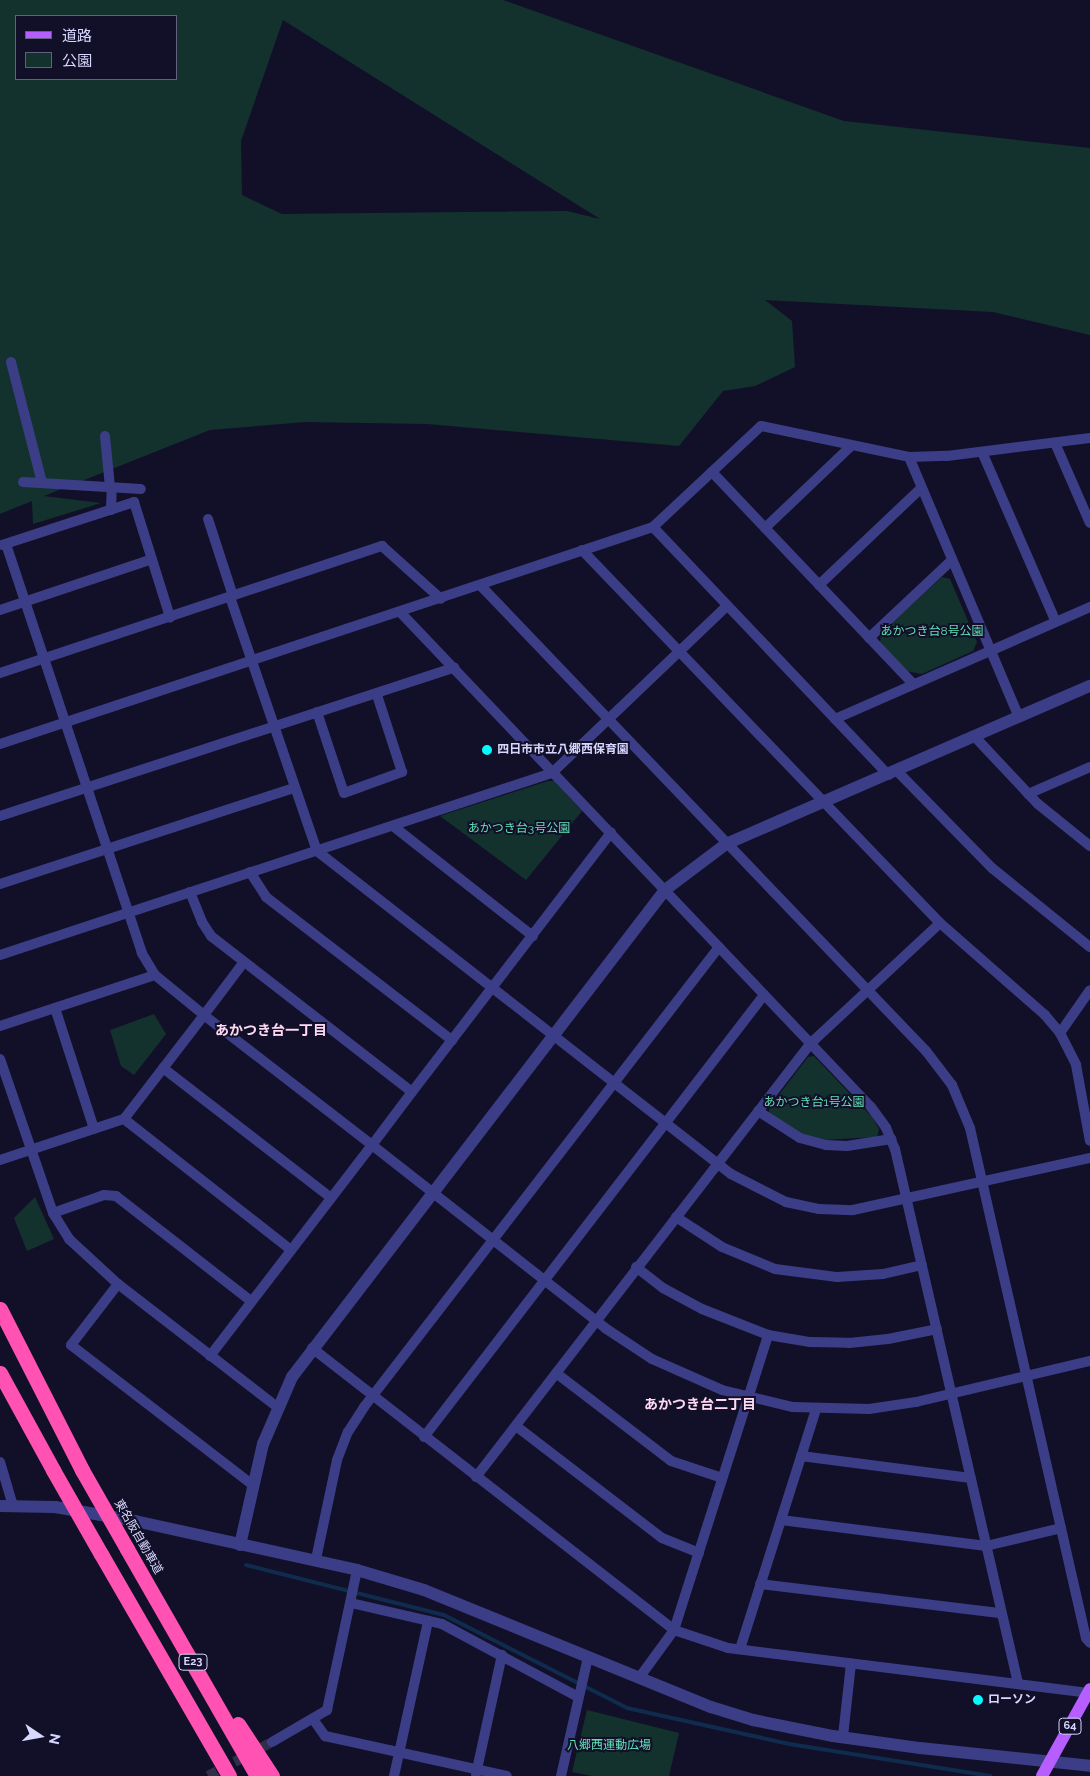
<!DOCTYPE html>
<html>
<head>
<meta charset="utf-8">
<style>
	body { margin:0 }
	#map { position:relative; width:1090px; height:1776px; overflow:hidden; background:#121028; font-family:Raleway,"Noto Sans JP",sans-serif }
	div>[style] { position:absolute }
	.green>* { inset:0; background:#13322e }
	.stream>* { height:4px; margin:-2px; padding:0 2px; transform-origin:2px; border-radius:2px; background:#0f2b4d }
	.minor-tunnel>* { height:10px; margin-top:-5px; transform-origin:0; background:repeating-linear-gradient(90deg,#302e48 0 10px,transparent 0 15px) }
	.minor>* { height:10px; margin:-5px; padding:0 5px; transform-origin:5px; border-radius:5px; background:#3b3e87 }
	.tertiary>* { height:12px; margin:-6px; padding:0 6px; transform-origin:6px; border-radius:6px; background:#3b3e87 }
	.primary>* { height:12px; margin:-6px; padding:0 6px; transform-origin:6px; border-radius:6px; background:#b65eff }
	.motorway>* { height:15px; margin:-7.5px; padding:0 7.5px; transform-origin:7.5px; border-radius:7.5px; background:#ff52b3 }
	.motorway-bridge>* { height:15px; margin:-7.5px; padding:0 7.5px; transform-origin:7.5px; border-radius:7.5px; background:#ff52b3 }
	.dots>* { width:14px; height:14px; translate:-50% -50%; box-sizing:border-box; border:2px solid #121028; border-radius:50% }
	span { translate:-50% -50%; white-space:nowrap; text-align:center; line-height:1.15; -webkit-text-stroke:4px #121028; paint-order:stroke }
	.shield-label span { padding:1px 4px; background:#121028; border:1px solid; border-radius:4px; -webkit-text-stroke-width:0 }
	.shield-label { font-size:11px; color:#d8d7ff; font-weight:700 }
	.park-label { font-size:12px; color:#62e0b6 }
	.poi-label { font-size:12px; color:#d8d7ff; font-weight:700 }
	.left { translate:0 -50%; text-align:left }
	.street-label { font-size:12px; color:#d8d7ff }
	.neighbourhood-label { font-size:14px; color:#ffd9f4; font-weight:700 }
	.legend { position:absolute; left:15px; top:15px; width:162px; height:65px; box-sizing:border-box; background:#121028; border:1px solid #61607e; margin:0; padding:6px 9px; list-style:none; font-size:15px; color:#d8d7ff }
	.legend li { display:flex; align-items:center; gap:10px; height:25px }
	.legend b { width:25px; border:1px solid #61607e }
	.north { position:absolute; left:15px; top:1711px; width:50px; height:50px; -webkit-text-stroke:4px #121028; paint-order:stroke; rotate:102deg; font-size:14px; font-weight:700; line-height:20px; text-align:center; color:#d8d7ff }
	.north::after { content:''; display:block; margin:auto; width:18px; height:22px; background:#d8d7ff; clip-path:polygon(50% 0,100% 100%,50% 72%,0 100%) }
</style>
</head>
<body>
<div id="map">
	<div class="green">
		<div style="clip-path:polygon(evenodd,0 0,503px 0,844px 121px,1090px 148px,1090px 335px,993px 312px,765px 300px,792px 321px,795px 367px,755px 386px,723px 391px,679px 446px,427px 424px,305px 422px,210px 430px,44px 496px,101px 503px,33px 524px,32px 501px,0 514px,0 0,16px 16px,176px 16px,176px 79px,16px 79px,16px 16px,0 0,283px 20px,600px 219px,567px 211px,282px 214px,242px 195px,241px 141px,283px 20px)"></div>
		<div style="clip-path:polygon(942px 577px,950px 579px,977px 642px,973px 651px,922px 674px,906px 671px,880px 644px,881px 633px)"></div>
		<div style="clip-path:polygon(548px 781px,554px 781px,582px 811px,526px 880px,440px 816px)"></div>
		<div style="clip-path:polygon(154px 1014px,166px 1034px,134px 1075px,121px 1066px,110px 1030px)"></div>
		<div style="clip-path:polygon(814px 1056px,872px 1117px,879px 1129px,877px 1137px,823px 1140px,808px 1137px,769px 1114px,769px 1108px,808px 1057px)"></div>
		<div style="clip-path:polygon(35px 1197px,54px 1239px,27px 1251px,14px 1218px)"></div>
		<div style="clip-path:polygon(587px 1710px,679px 1733px,669px 1776px,592px 1776px,572px 1772px)"></div>
	</div>
	<div class="stream">
		<div style="left:246px;top:1565px;width:204px;rotate:14.2deg"></div>
		<div style="left:444px;top:1615px;width:205px;rotate:26.9deg"></div>
		<div style="left:627px;top:1708px;width:166px;rotate:12.5deg"></div>
		<div style="left:789px;top:1744px;width:204px;rotate:9deg"></div>
	</div>
	<div class="minor-tunnel">
		<div style="left:208px;top:1776px;width:72px;rotate:-28deg"></div>
	</div>
	<div class="minor">
		<div style="left:11px;top:362px;width:125px;rotate:75.6deg"></div>
		<div style="left:105px;top:436px;width:51px;rotate:84.4deg"></div>
		<div style="left:1055px;top:443px;width:87px;rotate:66.4deg"></div>
		<div style="left:982px;top:452px;width:185px;rotate:66.5deg"></div>
		<div style="left:909px;top:457px;width:282px;rotate:67.1deg"></div>
		<div style="left:712px;top:472px;width:292px;rotate:46.5deg"></div>
		<div style="left:23px;top:482px;width:118px;rotate:3.4deg"></div>
		<div style="left:111px;top:510px;width:23px;rotate:-88deg"></div>
		<div style="left:208px;top:519px;width:81px;rotate:72deg"></div>
		<div style="left:653px;top:527px;width:342px;rotate:46.5deg"></div>
		<div style="left:765px;top:528px;width:119px;rotate:-43.6deg"></div>
		<div style="left:2px;top:545px;width:139px;rotate:-18deg"></div>
		<div style="left:134px;top:502px;width:121px;rotate:72.6deg"></div>
		<div style="left:582px;top:550px;width:517px;rotate:46.18deg"></div>
		<div style="left:940px;top:923px;width:140px;rotate:41.2deg"></div>
		<div style="left:1045px;top:1015px;width:23px;rotate:50deg"></div>
		<div style="left:1060px;top:1033px;width:36px;rotate:63deg"></div>
		<div style="left:1076px;top:1065px;width:77px;rotate:79.6deg"></div>
		<div style="left:480px;top:585px;width:645px;rotate:46.26deg"></div>
		<div style="left:926px;top:1051px;width:43px;rotate:52.6deg"></div>
		<div style="left:952px;top:1085px;width:47px;rotate:67.3deg"></div>
		<div style="left:970px;top:1128px;width:523px;rotate:77.19deg"></div>
		<div style="left:1086px;top:1638px;width:6px;rotate:51deg"></div>
		<div style="left:819px;top:585px;width:139px;rotate:-43.5deg"></div>
		<div style="left:230px;top:597px;width:268px;rotate:71.1deg"></div>
		<div style="left:317px;top:851px;width:525px;rotate:37.96deg"></div>
		<div style="left:731px;top:1174px;width:62px;rotate:27deg"></div>
		<div style="left:786px;top:1202px;width:34px;rotate:12deg"></div>
		<div style="left:819px;top:1209px;width:34px;rotate:2deg"></div>
		<div style="left:853px;top:1210px;width:243px;rotate:-12.4deg"></div>
		<div style="left:0;top:610px;width:160px;rotate:-18.5deg"></div>
		<div style="left:401px;top:613px;width:682px;rotate:46.43deg"></div>
		<div style="left:871px;top:1107px;width:26px;rotate:54deg"></div>
		<div style="left:886px;top:1128px;width:23px;rotate:67deg"></div>
		<div style="left:895px;top:1149px;width:548px;rotate:77.03deg"></div>
		<div style="left:869px;top:638px;width:114px;rotate:-43.2deg"></div>
		<div style="left:0;top:673px;width:403px;rotate:-18.4deg"></div>
		<div style="left:382px;top:546px;width:79px;rotate:41.9deg"></div>
		<div style="left:317px;top:712px;width:85px;rotate:71.6deg"></div>
		<div style="left:344px;top:793px;width:62px;rotate:-19.9deg"></div>
		<div style="left:402px;top:772px;width:81px;rotate:-108deg"></div>
		<div style="left:835px;top:719px;width:279px;rotate:-23.7deg"></div>
		<div style="left:975px;top:737px;width:92px;rotate:46.8deg"></div>
		<div style="left:1038px;top:804px;width:67px;rotate:38.9deg"></div>
		<div style="left:0;top:744px;width:688px;rotate:-18.38deg"></div>
		<div style="left:653px;top:527px;width:148px;rotate:-43.1deg"></div>
		<div style="left:761px;top:426px;width:151px;rotate:11.8deg"></div>
		<div style="left:909px;top:457px;width:38px;rotate:-2deg"></div>
		<div style="left:947px;top:456px;width:144px;rotate:-7.2deg"></div>
		<div style="left:897px;top:771px;width:136px;rotate:45.6deg"></div>
		<div style="left:992px;top:868px;width:126px;rotate:38.9deg"></div>
		<div style="left:1028px;top:794px;width:68px;rotate:-23.5deg"></div>
		<div style="left:0;top:816px;width:478px;rotate:-18.1deg"></div>
		<div style="left:393px;top:826px;width:178px;rotate:38.2deg"></div>
		<div style="left:250px;top:872px;width:30px;rotate:57deg"></div>
		<div style="left:266px;top:897px;width:235px;rotate:37.6deg"></div>
		<div style="left:0;top:884px;width:309px;rotate:-18.1deg"></div>
		<div style="left:190px;top:892px;width:32px;rotate:68deg"></div>
		<div style="left:202px;top:922px;width:17px;rotate:57deg"></div>
		<div style="left:211px;top:936px;width:254px;rotate:37.8deg"></div>
		<div style="left:412px;top:1092px;width:66px;rotate:127deg"></div>
		<div style="left:372px;top:1145px;width:212px;rotate:-142.3deg"></div>
		<div style="left:204px;top:1015px;width:66px;rotate:-53deg"></div>
		<div style="left:0;top:955px;width:581px;rotate:-18.25deg"></div>
		<div style="left:552px;top:773px;width:242px;rotate:-43.7deg"></div>
		<div style="left:55px;top:1008px;width:127px;rotate:72.1deg"></div>
		<div style="left:0;top:1026px;width:163px;rotate:-18.2deg"></div>
		<div style="left:1060px;top:1033px;width:52px;rotate:-55.1deg"></div>
		<div style="left:0;top:1059px;width:163px;rotate:71deg"></div>
		<div style="left:53px;top:1213px;width:31px;rotate:58deg"></div>
		<div style="left:69px;top:1239px;width:67px;rotate:42.6deg"></div>
		<div style="left:118px;top:1284px;width:201px;rotate:37.7deg"></div>
		<div style="left:163px;top:1068px;width:212px;rotate:37.7deg"></div>
		<div style="left:412px;top:1092px;width:327px;rotate:-52.5deg"></div>
		<div style="left:758px;top:1111px;width:50px;rotate:32.7deg"></div>
		<div style="left:800px;top:1138px;width:27px;rotate:15deg"></div>
		<div style="left:826px;top:1145px;width:21px;rotate:3deg"></div>
		<div style="left:847px;top:1146px;width:45px;rotate:-9deg"></div>
		<div style="left:124px;top:1119px;width:212px;rotate:38.1deg"></div>
		<div style="left:0;top:1160px;width:131px;rotate:-18.3deg"></div>
		<div style="left:124px;top:1119px;width:131px;rotate:-52.4deg"></div>
		<div style="left:204px;top:1015px;width:63px;rotate:-140.8deg"></div>
		<div style="left:155px;top:975px;width:26px;rotate:-121deg"></div>
		<div style="left:142px;top:953px;width:431px;rotate:-108.4deg"></div>
		<div style="left:53px;top:1213px;width:54px;rotate:-19.4deg"></div>
		<div style="left:104px;top:1195px;width:12px;rotate:5deg"></div>
		<div style="left:116px;top:1196px;width:171px;rotate:37.9deg"></div>
		<div style="left:676px;top:1217px;width:55px;rotate:33.1deg"></div>
		<div style="left:722px;top:1247px;width:57px;rotate:22.5deg"></div>
		<div style="left:775px;top:1269px;width:63px;rotate:7.4deg"></div>
		<div style="left:837px;top:1277px;width:46px;rotate:-3.7deg"></div>
		<div style="left:883px;top:1274px;width:40px;rotate:-13deg"></div>
		<div style="left:636px;top:1267px;width:34px;rotate:38deg"></div>
		<div style="left:663px;top:1288px;width:44px;rotate:28.3deg"></div>
		<div style="left:702px;top:1309px;width:71px;rotate:21.5deg"></div>
		<div style="left:768px;top:1335px;width:43px;rotate:9.5deg"></div>
		<div style="left:810px;top:1342px;width:39px;rotate:1deg"></div>
		<div style="left:849px;top:1343px;width:39px;rotate:-6deg"></div>
		<div style="left:888px;top:1339px;width:50px;rotate:-11.5deg"></div>
		<div style="left:118px;top:1284px;width:77px;rotate:127.6deg"></div>
		<div style="left:71px;top:1345px;width:230px;rotate:37.6deg"></div>
		<div style="left:312px;top:1348px;width:459px;rotate:37.9deg"></div>
		<div style="left:674px;top:1630px;width:57px;rotate:18.4deg"></div>
		<div style="left:728px;top:1648px;width:363px;rotate:7.1deg"></div>
		<div style="left:210px;top:1356px;width:266px;rotate:-52.5deg"></div>
		<div style="left:372px;top:1145px;width:296px;rotate:38.1deg"></div>
		<div style="left:605px;top:1328px;width:56px;rotate:33.4deg"></div>
		<div style="left:652px;top:1359px;width:77px;rotate:23.9deg"></div>
		<div style="left:722px;top:1390px;width:73px;rotate:13.5deg"></div>
		<div style="left:793px;top:1407px;width:76px;rotate:1.5deg"></div>
		<div style="left:869px;top:1409px;width:48px;rotate:-8.5deg"></div>
		<div style="left:916px;top:1402px;width:179px;rotate:-13.3deg"></div>
		<div style="left:556px;top:1373px;width:145px;rotate:37.4deg"></div>
		<div style="left:671px;top:1461px;width:54px;rotate:18.4deg"></div>
		<div style="left:516px;top:1426px;width:184px;rotate:37.5deg"></div>
		<div style="left:662px;top:1538px;width:40px;rotate:22deg"></div>
		<div style="left:424px;top:1437px;width:558px;rotate:-52.43deg"></div>
		<div style="left:801px;top:1456px;width:171px;rotate:7.4deg"></div>
		<div style="left:0;top:1462px;width:46px;rotate:73.5deg"></div>
		<div style="left:476px;top:1477px;width:548px;rotate:-52.34deg"></div>
		<div style="left:811px;top:1043px;width:176px;rotate:-42.9deg"></div>
		<div style="left:781px;top:1520px;width:207px;rotate:7.2deg"></div>
		<div style="left:986px;top:1546px;width:77px;rotate:-13.5deg"></div>
		<div style="left:316px;top:1559px;width:101px;rotate:-78deg"></div>
		<div style="left:337px;top:1460px;width:30px;rotate:-69deg"></div>
		<div style="left:348px;top:1432px;width:30px;rotate:-57deg"></div>
		<div style="left:364px;top:1407px;width:581px;rotate:-52.34deg"></div>
		<div style="left:760px;top:1584px;width:243px;rotate:6.9deg"></div>
		<div style="left:351px;top:1603px;width:93px;rotate:13deg"></div>
		<div style="left:442px;top:1624px;width:154px;rotate:28.2deg"></div>
		<div style="left:740px;top:1649px;width:252px;rotate:-72.4deg"></div>
		<div style="left:639px;top:1678px;width:59px;rotate:-53.9deg"></div>
		<div style="left:674px;top:1630px;width:310px;rotate:-72.3deg"></div>
		<div style="left:313px;top:1719px;width:21px;rotate:55deg"></div>
		<div style="left:325px;top:1736px;width:186px;rotate:12.4deg"></div>
		<div style="left:843px;top:1736px;width:73px;rotate:-83.7deg"></div>
		<div style="left:272px;top:1742px;width:64px;rotate:-30.2deg"></div>
		<div style="left:327px;top:1710px;width:143px;rotate:-77.9deg"></div>
		<div style="left:476px;top:1774px;width:122px;rotate:-77.7deg"></div>
		<div style="left:394px;top:1776px;width:159px;rotate:-77.6deg"></div>
		<div style="left:561px;top:1776px;width:122px;rotate:-77.2deg"></div>
	</div>
	<div class="tertiary">
		<div style="left:0;top:1506px;width:55px;rotate:1deg"></div>
		<div style="left:55px;top:1507px;width:81px;rotate:9.9deg"></div>
		<div style="left:135px;top:1521px;width:227px;rotate:12.4deg"></div>
		<div style="left:357px;top:1570px;width:70px;rotate:16.6deg"></div>
		<div style="left:424px;top:1590px;width:310px;rotate:22.2deg"></div>
		<div style="left:711px;top:1707px;width:44px;rotate:17.2deg"></div>
		<div style="left:753px;top:1720px;width:82px;rotate:11.3deg"></div>
		<div style="left:833px;top:1736px;width:88px;rotate:7.9deg"></div>
		<div style="left:920px;top:1748px;width:171px;rotate:6deg"></div>
		<div style="left:240px;top:1545px;width:104px;rotate:-77.2deg"></div>
		<div style="left:263px;top:1444px;width:73px;rotate:-66.6deg"></div>
		<div style="left:292px;top:1377px;width:613px;rotate:-52.55deg"></div>
		<div style="left:665px;top:890px;width:76px;rotate:-37deg"></div>
		<div style="left:726px;top:844px;width:397px;rotate:-23.5deg"></div>
	</div>
	<div class="primary">
		<div style="left:1042px;top:1776px;width:99px;rotate:-61.1deg"></div>
	</div>
	<div class="motorway">
		<div style="left:0;top:1309px;width:181px;rotate:63deg"></div>
		<div style="left:0;top:1373px;width:111px;rotate:61.3deg"></div>
		<div style="left:127px;top:1549px;width:262px;rotate:60.2deg"></div>
		<div style="left:101px;top:1554px;width:256px;rotate:60deg"></div>
		<div style="left:238px;top:1724px;width:62px;rotate:56.8deg"></div>
	</div>
	<div class="motorway-bridge">
		<div style="left:53px;top:1470px;width:97px;rotate:60.3deg"></div>
		<div style="left:82px;top:1470px;width:91px;rotate:60.3deg"></div>
	</div>
	<div class="dots">
		<div style="left:487px;top:750px;background:#04fafe"></div>
		<div style="left:978px;top:1700px;background:#04fafe"></div>
	</div>
	<div class="shield-label">
		<span style="left:193px;top:1662px">E23</span>
		<span style="left:1070px;top:1726px">64</span>
	</div>
	<div class="park-label">
		<span style="left:932px;top:632px">あかつき台8号公園</span>
		<span style="left:519px;top:829px">あかつき台3号公園</span>
		<span style="left:814px;top:1103px">あかつき台1号公園</span>
		<span style="left:609px;top:1746px">八郷西運動広場</span>
	</div>
	<div class="poi-label">
		<span class="left" style="left:497px;top:750px">四日市市立八郷西保育園</span>
		<span class="left" style="left:988px;top:1700px">ローソン</span>
	</div>
	<div class="street-label">
		<span style="left:138px;top:1537px;rotate:60deg">東名阪自動車道</span>
	</div>
	<div class="neighbourhood-label">
		<span style="left:271px;top:1030px">あかつき台一丁目</span>
		<span style="left:700px;top:1404px">あかつき台二丁目</span>
	</div>
	<ul class="legend">
	<li><b style="height:6px;background:#b65eff"></b>道路</li>
	<li><b style="height:14px;background:#13322e"></b>公園</li>
	</ul>
	<div class="north">N</div>
</div>
</body>
</html>
